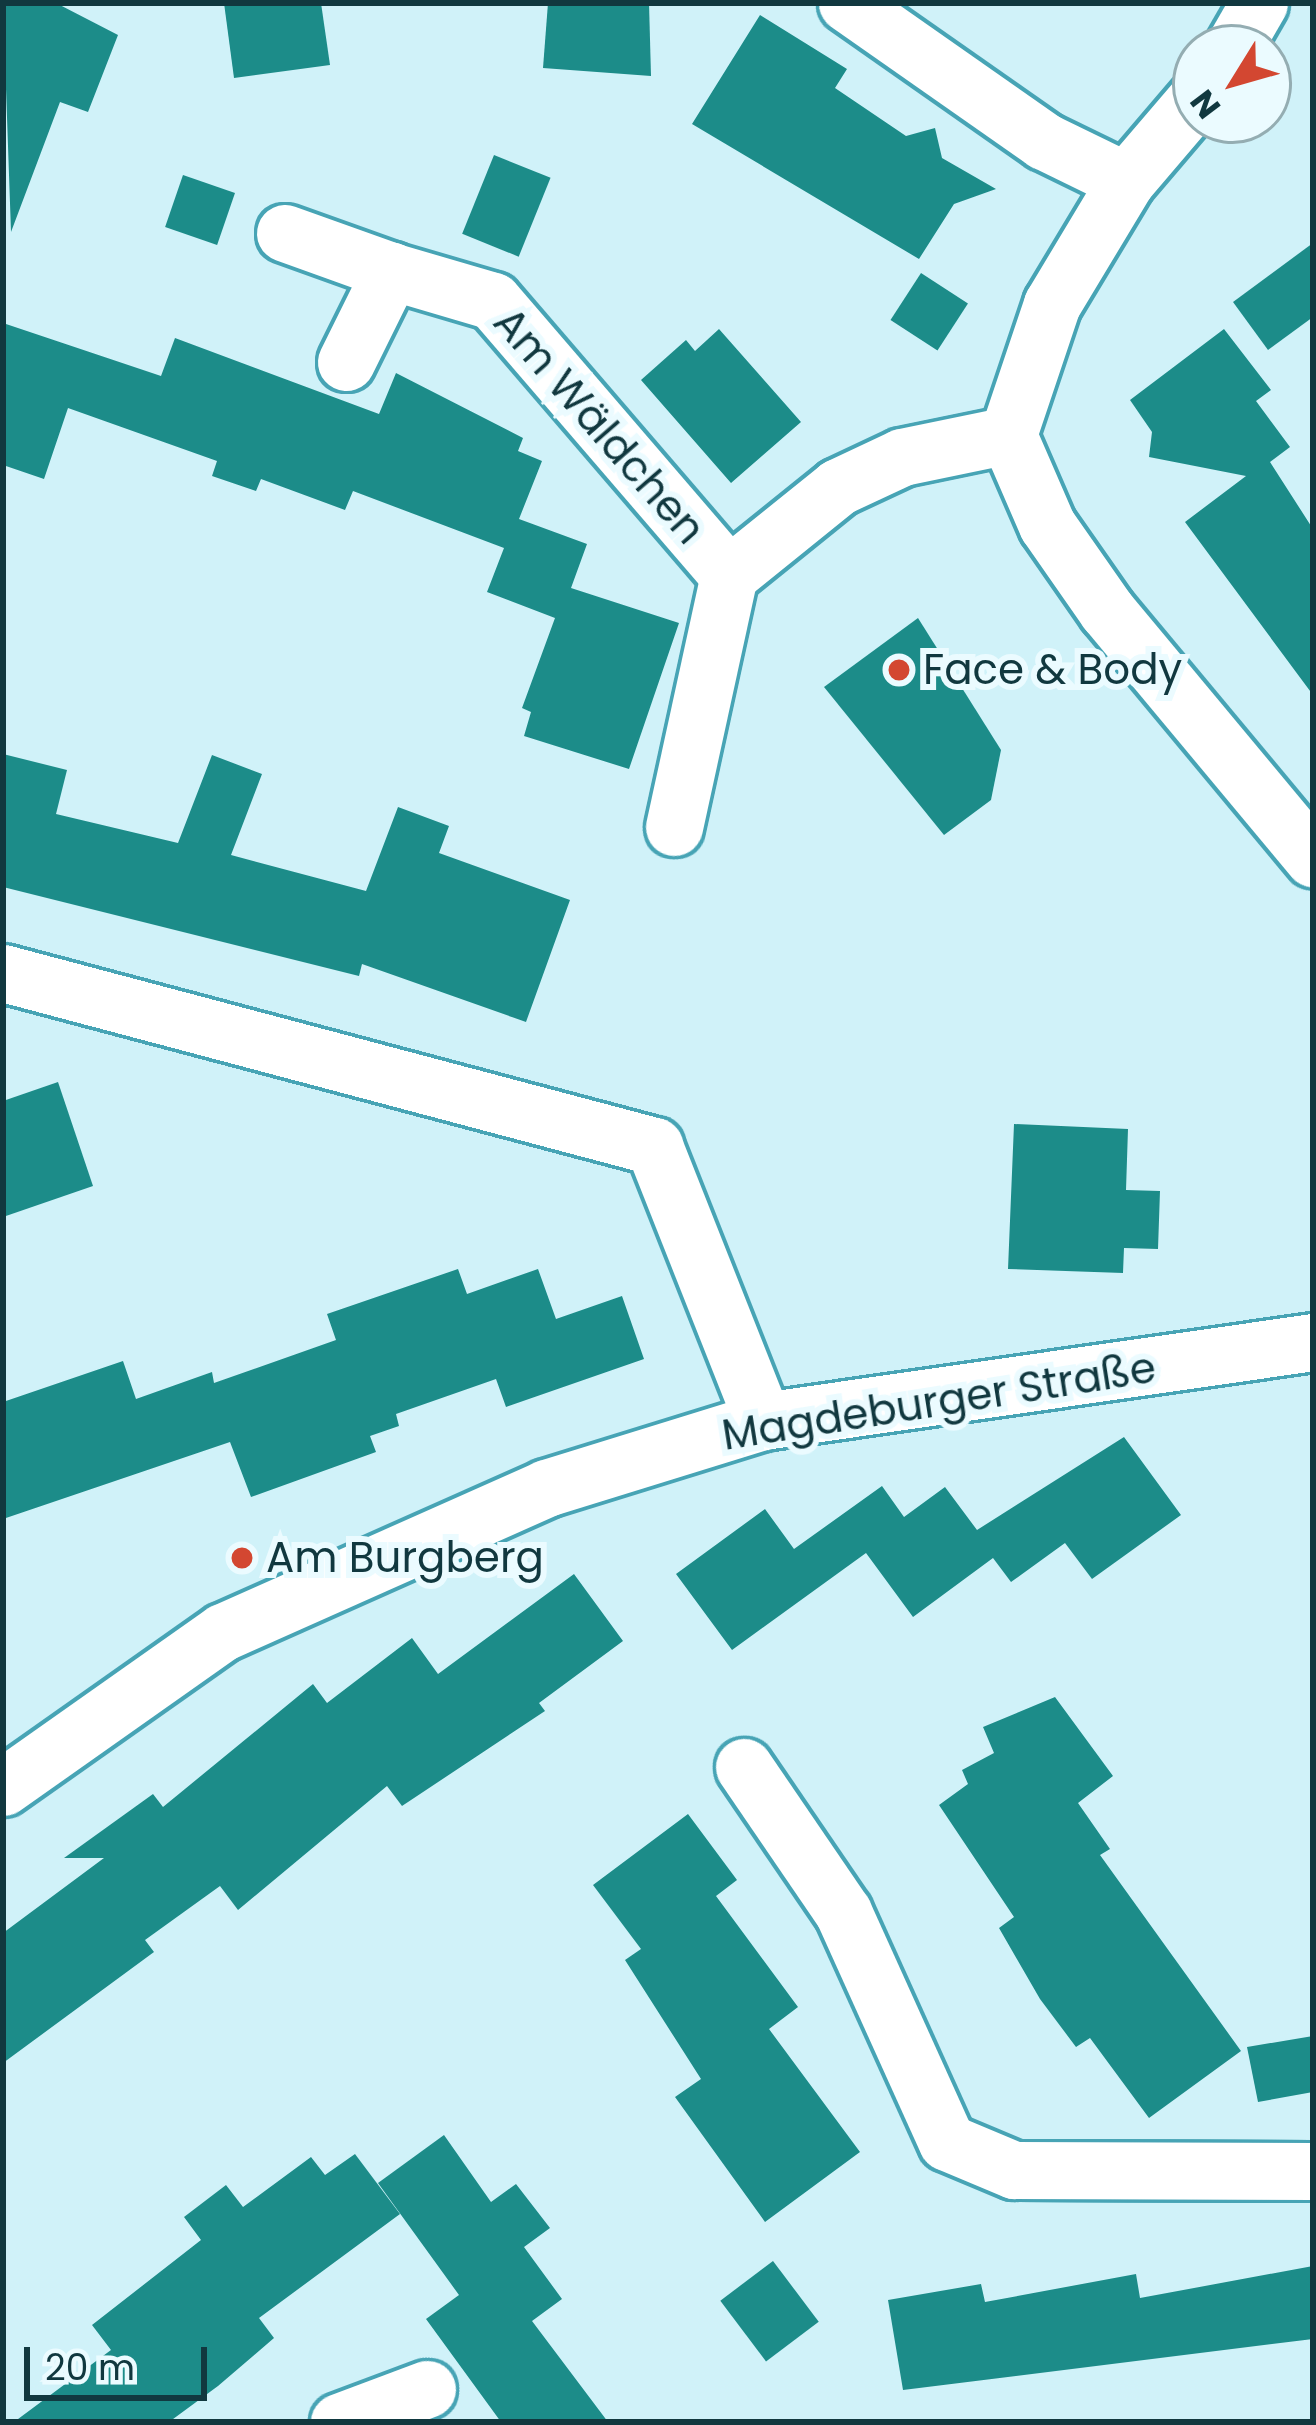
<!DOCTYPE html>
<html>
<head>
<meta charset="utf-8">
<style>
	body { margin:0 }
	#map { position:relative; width:1316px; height:2425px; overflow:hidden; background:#d0f2f9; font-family:Poppins,sans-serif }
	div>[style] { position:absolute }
	.building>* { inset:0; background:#1c8c89; transform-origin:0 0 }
	.roads { filter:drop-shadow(3px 0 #47a4b5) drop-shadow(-3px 0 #47a4b5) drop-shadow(0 3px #47a4b5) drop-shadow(0 -3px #47a4b5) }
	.street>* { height:57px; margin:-28.5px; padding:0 28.5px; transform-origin:28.5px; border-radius:28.5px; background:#fff }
	.dots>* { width:33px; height:33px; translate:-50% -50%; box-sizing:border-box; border:6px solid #ebfbff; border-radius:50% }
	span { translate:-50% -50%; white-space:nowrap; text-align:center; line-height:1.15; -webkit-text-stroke:12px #ebfbff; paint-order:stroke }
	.street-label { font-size:42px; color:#11383f }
	.poi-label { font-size:42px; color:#11383f }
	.left { translate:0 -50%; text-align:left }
	.frame { position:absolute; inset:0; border:6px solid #11383f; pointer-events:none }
	.north { position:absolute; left:1172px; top:24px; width:120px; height:120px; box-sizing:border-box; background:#ebfbff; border:3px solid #94adb2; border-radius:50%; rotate:233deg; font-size:33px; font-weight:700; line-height:48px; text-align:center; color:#11383f }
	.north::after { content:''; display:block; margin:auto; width:42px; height:54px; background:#d34731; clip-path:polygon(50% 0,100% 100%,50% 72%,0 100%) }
	.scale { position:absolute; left:24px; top:2347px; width:183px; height:54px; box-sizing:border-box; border:6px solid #11383f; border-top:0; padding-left:15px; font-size:36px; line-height:42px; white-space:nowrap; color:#11383f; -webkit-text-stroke:9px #ebfbff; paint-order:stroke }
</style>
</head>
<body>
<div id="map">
	<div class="building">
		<div style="clip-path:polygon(3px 3px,56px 3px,118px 35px,88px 112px,60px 102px,11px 232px)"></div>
		<div style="clip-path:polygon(224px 3px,321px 3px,330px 65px,234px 78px)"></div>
		<div style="clip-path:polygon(548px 3px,649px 3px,651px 76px,543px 68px)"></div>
		<div style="clip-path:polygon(760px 15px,847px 69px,835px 88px,906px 136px,935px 128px,942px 158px,996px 189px,954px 204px,919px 259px,692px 124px)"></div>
		<div style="left:494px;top:155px;width:61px;height:85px;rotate:22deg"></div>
		<div style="left:183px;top:175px;width:55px;height:55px;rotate:19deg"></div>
		<div style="clip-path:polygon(1313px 243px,1313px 317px,1268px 350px,1233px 302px)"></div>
		<div style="left:921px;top:273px;width:56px;height:56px;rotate:33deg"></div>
		<div style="clip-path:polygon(3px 323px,161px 376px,175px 338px,379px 414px,396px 373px,523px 438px,518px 451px,542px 461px,519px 519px,587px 544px,571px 588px,679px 623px,629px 769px,524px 736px,531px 712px,522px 708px,555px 618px,487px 592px,504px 548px,353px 491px,345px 510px,261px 479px,256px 491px,212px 476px,217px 461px,68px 408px,44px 479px,3px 465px)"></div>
		<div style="clip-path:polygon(719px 329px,801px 422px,731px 483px,641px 380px,686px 340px,695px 351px)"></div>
		<div style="clip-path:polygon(1224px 329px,1271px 390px,1256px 401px,1290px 447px,1270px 462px,1313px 529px,1313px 695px,1185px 522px,1246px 476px,1149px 457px,1152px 432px,1130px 400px)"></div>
		<div style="clip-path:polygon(918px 618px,1001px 750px,991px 800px,944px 835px,824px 687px)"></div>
		<div style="clip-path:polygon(3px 754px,67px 770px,56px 814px,178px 843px,212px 755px,262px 774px,231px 855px,366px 891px,398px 807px,449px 826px,439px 853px,570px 900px,526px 1022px,362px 964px,359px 976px,3px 887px)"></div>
		<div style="clip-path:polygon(58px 1082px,93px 1186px,3px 1217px,3px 1101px)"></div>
		<div style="clip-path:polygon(1014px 1124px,1128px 1129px,1126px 1190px,1160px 1191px,1158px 1249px,1124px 1248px,1123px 1273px,1008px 1269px)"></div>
		<div style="clip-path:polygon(458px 1269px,467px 1294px,538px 1269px,556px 1319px,622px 1296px,644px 1359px,506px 1407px,496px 1379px,396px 1414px,399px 1426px,370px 1436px,376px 1452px,251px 1497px,230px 1442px,3px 1519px,3px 1402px,123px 1361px,136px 1399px,212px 1372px,214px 1383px,336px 1340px,327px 1314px)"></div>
		<div style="clip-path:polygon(1124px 1437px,1181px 1515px,1092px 1579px,1065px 1543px,1011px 1582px,993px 1558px,913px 1617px,866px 1553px,732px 1650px,676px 1574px,765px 1509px,794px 1549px,882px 1486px,904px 1517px,945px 1487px,977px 1530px)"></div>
		<div style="clip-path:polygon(574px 1574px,623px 1641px,539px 1703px,545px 1711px,402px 1806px,387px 1786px,238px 1910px,220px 1886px,145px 1940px,154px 1952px,3px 2063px,3px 1933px,104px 1858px,64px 1858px,153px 1794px,163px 1807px,313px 1684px,327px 1703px,412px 1638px,438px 1674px)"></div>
		<div style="clip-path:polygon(1055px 1697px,1113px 1776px,1078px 1803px,1110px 1849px,1100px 1855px,1241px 2051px,1149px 2118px,1090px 2038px,1076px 2047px,1040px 1999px,999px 1928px,1014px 1917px,939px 1805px,968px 1784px,962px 1770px,994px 1753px,983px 1727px)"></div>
		<div style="clip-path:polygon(688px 1814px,737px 1880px,716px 1896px,798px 2007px,769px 2029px,860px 2152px,765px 2222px,675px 2097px,701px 2079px,625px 1960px,641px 1949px,593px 1885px)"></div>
		<div style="clip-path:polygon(1313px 2036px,1313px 2092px,1258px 2102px,1247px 2047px)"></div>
		<div style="clip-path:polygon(444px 2135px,491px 2202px,516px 2184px,550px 2228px,524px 2247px,562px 2299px,532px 2321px,608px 2422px,501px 2422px,426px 2319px,459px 2295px,378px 2183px)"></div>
		<div style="clip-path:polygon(355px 2154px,400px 2214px,259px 2318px,274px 2338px,218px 2386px,169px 2422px,14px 2422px,111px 2350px,92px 2325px,201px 2240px,184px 2217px,226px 2185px,243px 2207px,311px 2157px,325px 2175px)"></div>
		<div style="left:773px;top:2261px;width:76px;height:66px;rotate:53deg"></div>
		<div style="clip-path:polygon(1313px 2266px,1313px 2339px,903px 2390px,888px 2300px,981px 2284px,985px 2302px,1136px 2274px,1140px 2298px)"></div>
	</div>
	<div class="roads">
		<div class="street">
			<div style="left:847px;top:3px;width:241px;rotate:35deg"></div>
			<div style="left:1044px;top:141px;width:91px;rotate:26deg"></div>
			<div style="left:1233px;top:48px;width:52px;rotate:-60deg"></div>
			<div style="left:1196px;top:99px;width:108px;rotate:130.5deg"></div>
			<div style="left:1126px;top:181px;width:144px;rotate:121deg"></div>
			<div style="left:1052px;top:304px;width:138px;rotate:108.6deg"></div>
			<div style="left:1008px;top:435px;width:98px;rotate:66.6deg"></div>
			<div style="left:1047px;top:525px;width:105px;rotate:55.1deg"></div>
			<div style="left:1107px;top:611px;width:322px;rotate:50.2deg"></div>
			<div style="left:285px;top:233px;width:113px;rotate:19.7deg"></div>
			<div style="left:346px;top:362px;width:102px;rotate:-63.7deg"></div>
			<div style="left:391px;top:271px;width:106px;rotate:16.4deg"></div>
			<div style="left:493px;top:301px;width:362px;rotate:49.3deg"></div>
			<div style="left:674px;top:827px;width:258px;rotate:-77.7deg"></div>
			<div style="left:729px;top:575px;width:140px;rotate:-38.9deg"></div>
			<div style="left:838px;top:487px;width:71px;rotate:-25.1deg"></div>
			<div style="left:902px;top:457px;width:108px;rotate:-11.7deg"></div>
			<div style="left:3px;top:973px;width:674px;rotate:14.88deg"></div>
			<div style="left:654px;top:1146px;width:296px;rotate:68.4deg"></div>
			<div style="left:744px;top:1767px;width:176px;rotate:55.7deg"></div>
			<div style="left:843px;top:1912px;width:252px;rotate:65.7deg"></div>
			<div style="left:947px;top:2142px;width:73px;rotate:22.7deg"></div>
			<div style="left:1014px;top:2170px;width:299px;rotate:0.2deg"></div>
			<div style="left:3px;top:1787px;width:269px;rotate:-35.2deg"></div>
			<div style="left:223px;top:1632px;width:354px;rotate:-24deg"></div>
			<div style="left:546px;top:1488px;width:227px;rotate:-17.2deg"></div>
			<div style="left:763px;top:1421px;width:556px;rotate:-8.17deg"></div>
			<div style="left:339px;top:2422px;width:94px;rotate:-20.6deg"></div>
		</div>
	</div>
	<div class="dots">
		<div style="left:899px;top:670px;background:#d34731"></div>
		<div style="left:242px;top:1558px;background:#d34731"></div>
	</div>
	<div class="street-label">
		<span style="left:599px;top:426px;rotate:49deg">Am Wäldchen</span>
		<span style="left:939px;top:1402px;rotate:-9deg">Magdeburger Straße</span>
	</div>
	<div class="poi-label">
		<span class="left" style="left:923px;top:670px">Face &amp; Body</span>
		<span class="left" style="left:266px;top:1558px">Am Burgberg</span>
	</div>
	<div class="frame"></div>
	<div class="north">N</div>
	<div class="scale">20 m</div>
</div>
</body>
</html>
